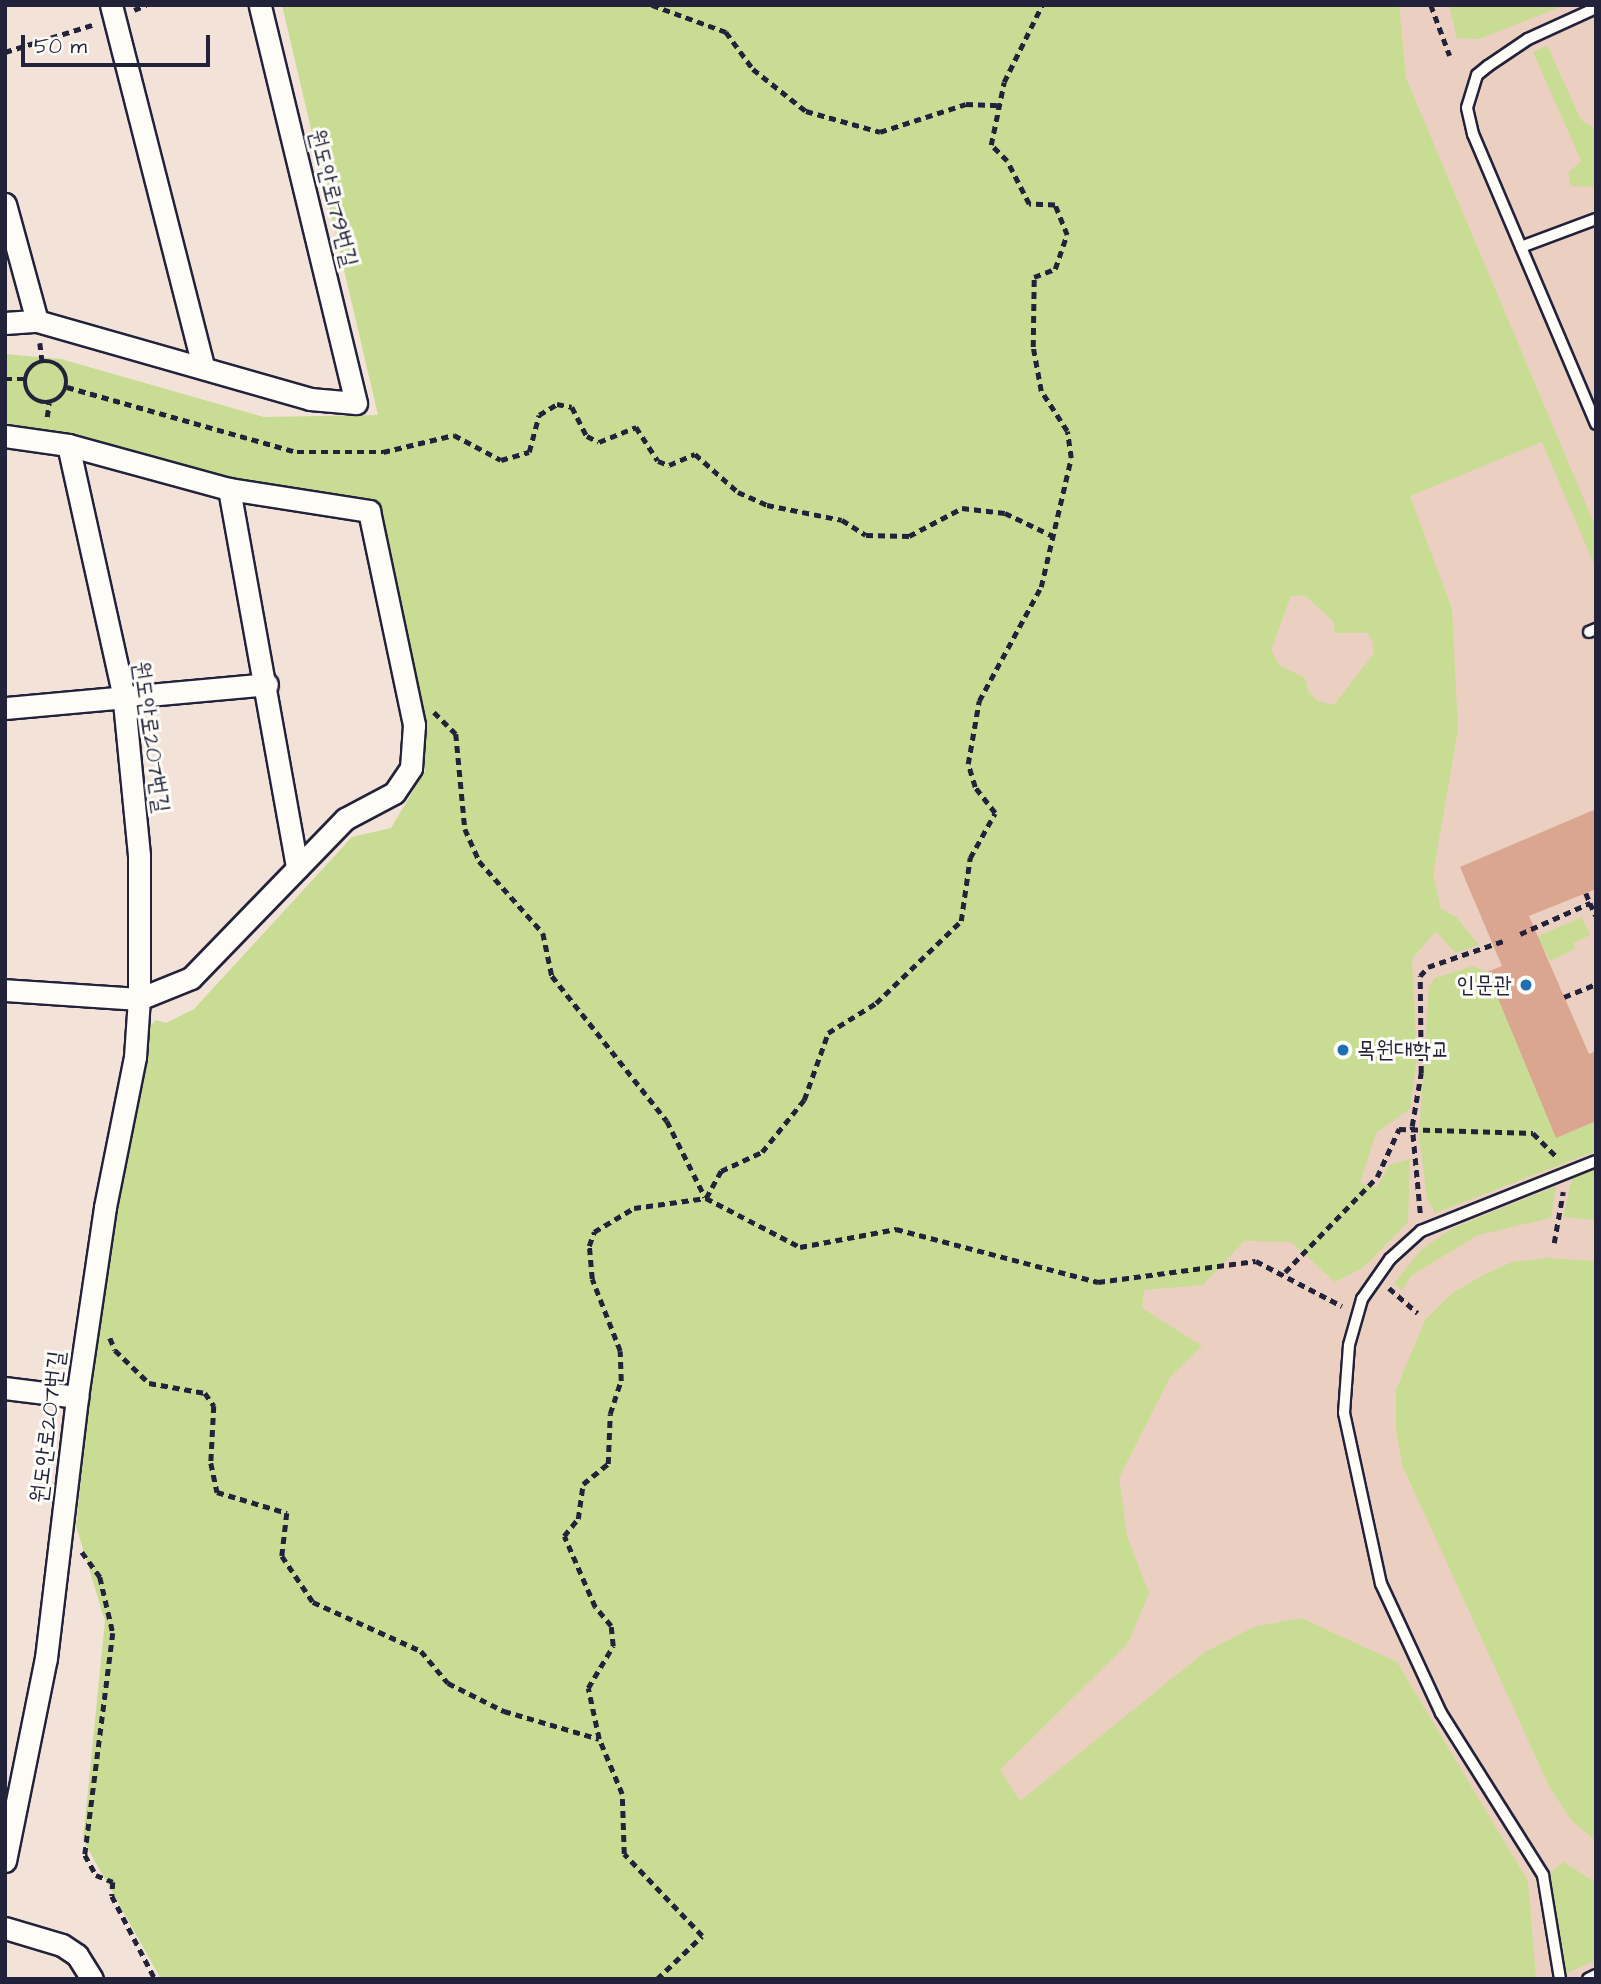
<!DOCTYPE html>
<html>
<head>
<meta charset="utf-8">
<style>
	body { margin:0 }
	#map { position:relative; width:1601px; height:1984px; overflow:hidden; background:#f2e2d8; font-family:"Architects Daughter","Poor Story",sans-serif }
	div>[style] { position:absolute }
	.built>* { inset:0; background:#ebd0c2 }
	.green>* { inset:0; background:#c8dd93 }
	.building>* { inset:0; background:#daa690 }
	.path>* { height:4.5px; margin-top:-2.25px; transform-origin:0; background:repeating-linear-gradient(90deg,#22223b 0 7px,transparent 0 12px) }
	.path>.ring { margin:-2.25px; padding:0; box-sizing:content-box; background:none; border:4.5px solid #22223b; border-radius:50% }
	.roads { filter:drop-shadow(2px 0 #22223b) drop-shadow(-2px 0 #22223b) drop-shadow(0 2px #22223b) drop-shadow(0 -2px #22223b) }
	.lane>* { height:10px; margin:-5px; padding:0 5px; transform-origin:5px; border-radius:5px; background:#fdfcf7 }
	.street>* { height:21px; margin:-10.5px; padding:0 10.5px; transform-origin:10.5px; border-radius:10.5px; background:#fdfcf7 }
	.dots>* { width:19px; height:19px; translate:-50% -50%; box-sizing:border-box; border:4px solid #fdfcf7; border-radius:50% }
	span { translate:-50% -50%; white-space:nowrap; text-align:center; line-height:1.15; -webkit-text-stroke:6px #fdfcf7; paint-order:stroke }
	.street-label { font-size:23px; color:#22223b }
	.poi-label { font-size:23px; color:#22223b }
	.right { translate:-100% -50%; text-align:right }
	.left { translate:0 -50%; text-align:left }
	.frame { position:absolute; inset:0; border:7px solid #22223b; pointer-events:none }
	.scale { position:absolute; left:21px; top:35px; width:189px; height:32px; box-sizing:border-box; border:4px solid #22223b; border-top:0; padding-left:9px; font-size:21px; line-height:24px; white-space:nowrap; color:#22223b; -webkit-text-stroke:5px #fdfcf7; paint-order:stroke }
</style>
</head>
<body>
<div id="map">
	<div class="built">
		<div style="clip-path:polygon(1153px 5px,1596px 5px,1596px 1979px,1052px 1979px,992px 1851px)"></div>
	</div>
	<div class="green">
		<div style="clip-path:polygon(evenodd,282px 5px,1399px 5px,1406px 78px,1596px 528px,1596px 569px,1542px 442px,1410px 496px,1452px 609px,1458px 730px,1433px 874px,1441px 909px,1456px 917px,1479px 945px,1455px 953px,1436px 931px,1412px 959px,1417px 1057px,1410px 1109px,1376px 1133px,1360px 1183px,1377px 1188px,1389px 1165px,1410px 1159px,1408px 1222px,1364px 1267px,1335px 1282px,1291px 1242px,1244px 1241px,1203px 1285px,1144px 1290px,1142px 1308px,1202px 1346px,1170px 1377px,1119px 1478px,1127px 1536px,1149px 1593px,1128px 1643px,1000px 1770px,1020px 1801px,1205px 1652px,1254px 1627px,1301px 1618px,1397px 1662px,1528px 1881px,1536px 1979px,161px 1979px,83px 1840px,105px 1621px,76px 1526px,107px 1227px,140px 1036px,156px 1020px,166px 1023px,194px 1009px,352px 837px,391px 828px,425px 771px,368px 506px,309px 499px,5px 430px,5px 354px,61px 359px,264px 417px,378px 415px,282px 5px,1304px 595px,1333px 621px,1335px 633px,1367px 633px,1373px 642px,1374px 653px,1334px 705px,1318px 701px,1308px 691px,1305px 678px,1279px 665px,1271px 650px,1291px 596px,1304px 595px)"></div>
		<div style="clip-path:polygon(1449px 5px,1565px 5px,1479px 39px,1457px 38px)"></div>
		<div style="clip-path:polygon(1547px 45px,1581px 120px,1596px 129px,1596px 187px,1571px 186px,1568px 173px,1581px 161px,1533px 52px)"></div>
		<div style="clip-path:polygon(1582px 917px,1590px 935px,1573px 943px,1575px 949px,1550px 961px,1544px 948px,1530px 954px,1525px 942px)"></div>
		<div style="clip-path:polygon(1473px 966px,1487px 972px,1556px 1138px,1596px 1121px,1596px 1151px,1435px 1213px,1427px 1199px,1419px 1134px,1429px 986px,1435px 978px)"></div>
		<div style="clip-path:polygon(1596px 1169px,1596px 1220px,1563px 1217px,1572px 1178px)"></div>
		<div style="clip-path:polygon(1556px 1186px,1551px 1218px,1478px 1235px,1412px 1275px,1402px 1290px,1394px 1283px,1422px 1249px,1453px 1228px)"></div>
		<div style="clip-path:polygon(1547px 1258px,1596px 1261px,1596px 1841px,1572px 1821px,1550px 1788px,1402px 1465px,1396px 1429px,1396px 1390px,1425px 1320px,1451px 1294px,1483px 1275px,1512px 1262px)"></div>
		<div style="clip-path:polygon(1564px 1862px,1596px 1883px,1596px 1960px,1565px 1974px,1548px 1874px)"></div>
	</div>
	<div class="building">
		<div style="clip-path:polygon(1596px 809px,1596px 889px,1529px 916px,1589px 1054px,1596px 1051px,1596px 1121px,1556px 1138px,1487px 972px,1502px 966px,1460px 867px)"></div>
	</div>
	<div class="path">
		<div style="left:652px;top:5px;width:79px;rotate:20deg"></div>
		<div style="left:726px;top:32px;width:46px;rotate:53.9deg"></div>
		<div style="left:753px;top:69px;width:68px;rotate:38.4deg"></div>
		<div style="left:806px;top:111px;width:77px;rotate:15.8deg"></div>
		<div style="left:880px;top:132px;width:90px;rotate:-18deg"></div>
		<div style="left:966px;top:104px;width:33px;rotate:2deg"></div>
		<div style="left:1431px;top:5px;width:54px;rotate:69.6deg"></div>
		<div style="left:134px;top:10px;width:13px;rotate:-23deg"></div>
		<div style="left:5px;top:52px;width:94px;rotate:-17.3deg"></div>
		<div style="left:40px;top:343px;width:17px;rotate:83deg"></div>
		<div class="ring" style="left:25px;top:361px;width:37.5px;height:37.5px"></div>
		<div style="left:5px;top:379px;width:19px"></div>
		<div style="left:67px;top:387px;width:239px;rotate:15.8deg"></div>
		<div style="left:297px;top:452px;width:86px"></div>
		<div style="left:383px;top:452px;width:73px;rotate:-13.5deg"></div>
		<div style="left:454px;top:435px;width:53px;rotate:28deg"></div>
		<div style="left:501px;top:460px;width:29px;rotate:-16deg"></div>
		<div style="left:529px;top:452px;width:38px;rotate:-75deg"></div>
		<div style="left:539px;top:415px;width:21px;rotate:-31deg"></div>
		<div style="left:557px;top:404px;width:15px;rotate:11deg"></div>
		<div style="left:572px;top:407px;width:33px;rotate:63deg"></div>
		<div style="left:587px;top:436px;width:13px;rotate:27deg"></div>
		<div style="left:599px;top:442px;width:40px;rotate:-22deg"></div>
		<div style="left:636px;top:427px;width:40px;rotate:57.1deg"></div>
		<div style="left:658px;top:461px;width:12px;rotate:20deg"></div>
		<div style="left:669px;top:465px;width:28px;rotate:-23deg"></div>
		<div style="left:695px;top:454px;width:57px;rotate:41.5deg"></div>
		<div style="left:738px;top:492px;width:32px;rotate:24deg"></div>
		<div style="left:767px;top:505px;width:76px;rotate:11.3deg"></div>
		<div style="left:842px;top:520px;width:28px;rotate:32deg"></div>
		<div style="left:866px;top:535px;width:43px;rotate:1.3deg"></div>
		<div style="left:909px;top:536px;width:60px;rotate:-27.8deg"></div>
		<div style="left:962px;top:508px;width:43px;rotate:6.6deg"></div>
		<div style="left:1005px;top:513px;width:55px;rotate:25.6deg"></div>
		<div style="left:47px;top:417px;width:14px;rotate:-82deg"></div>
		<div style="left:434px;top:712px;width:31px;rotate:45deg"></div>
		<div style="left:456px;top:734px;width:95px;rotate:84.6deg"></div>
		<div style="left:465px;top:829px;width:35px;rotate:66deg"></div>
		<div style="left:479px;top:861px;width:96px;rotate:48.4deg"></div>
		<div style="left:543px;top:933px;width:44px;rotate:78.2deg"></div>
		<div style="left:552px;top:976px;width:185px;rotate:51.6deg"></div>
		<div style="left:667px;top:1121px;width:85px;rotate:63.4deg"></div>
		<div style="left:1586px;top:893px;width:11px;rotate:68deg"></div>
		<div style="left:1520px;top:934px;width:77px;rotate:-23.9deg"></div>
		<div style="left:1590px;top:903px;width:14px;rotate:65deg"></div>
		<div style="left:1564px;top:997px;width:35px;rotate:-22deg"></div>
		<div style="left:706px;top:1198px;width:31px;rotate:-61deg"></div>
		<div style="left:721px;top:1171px;width:45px;rotate:-24.9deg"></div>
		<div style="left:762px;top:1152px;width:67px;rotate:-51.1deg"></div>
		<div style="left:804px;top:1100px;width:71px;rotate:-70.3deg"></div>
		<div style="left:828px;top:1033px;width:57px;rotate:-32deg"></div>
		<div style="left:876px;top:1003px;width:118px;rotate:-44deg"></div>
		<div style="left:961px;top:921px;width:64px;rotate:-81.9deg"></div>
		<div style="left:970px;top:858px;width:51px;rotate:-60.9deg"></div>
		<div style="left:995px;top:813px;width:33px;rotate:-128deg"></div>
		<div style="left:975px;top:787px;width:24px;rotate:-107deg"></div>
		<div style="left:968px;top:764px;width:64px;rotate:-80.1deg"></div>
		<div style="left:979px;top:701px;width:130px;rotate:-61.5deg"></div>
		<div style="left:1041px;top:587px;width:132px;rotate:-76.9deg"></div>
		<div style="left:1071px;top:458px;width:27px;rotate:-98deg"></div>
		<div style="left:1067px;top:431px;width:48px;rotate:-123deg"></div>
		<div style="left:1041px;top:391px;width:45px;rotate:-100.3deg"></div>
		<div style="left:1033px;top:347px;width:70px;rotate:-89.2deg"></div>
		<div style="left:1034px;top:277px;width:22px;rotate:-21deg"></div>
		<div style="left:1055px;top:269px;width:36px;rotate:-71deg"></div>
		<div style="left:1067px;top:235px;width:32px;rotate:-112deg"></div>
		<div style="left:1055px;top:205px;width:26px;rotate:-178deg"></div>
		<div style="left:1029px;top:204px;width:48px;rotate:-117.1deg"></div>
		<div style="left:1007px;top:161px;width:23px;rotate:-135deg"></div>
		<div style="left:991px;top:145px;width:64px;rotate:-78.3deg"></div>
		<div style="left:1004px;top:82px;width:86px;rotate:-63.7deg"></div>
		<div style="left:1420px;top:1213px;width:87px;rotate:-95.3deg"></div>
		<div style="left:1412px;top:1126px;width:54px;rotate:-80.4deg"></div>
		<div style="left:1421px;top:1073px;width:97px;rotate:-90.6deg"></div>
		<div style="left:1420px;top:976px;width:12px;rotate:-48deg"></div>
		<div style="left:1428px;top:967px;width:83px;rotate:-19.1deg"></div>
		<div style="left:1554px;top:1243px;width:52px;rotate:-80deg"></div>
		<div style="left:1285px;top:1272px;width:132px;rotate:-45.9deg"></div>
		<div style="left:1377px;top:1177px;width:53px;rotate:-65.4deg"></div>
		<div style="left:1399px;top:1129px;width:134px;rotate:1.7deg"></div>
		<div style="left:1533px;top:1133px;width:35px;rotate:45deg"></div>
		<div style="left:1389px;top:1288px;width:38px;rotate:41deg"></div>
		<div style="left:110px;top:1338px;width:13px;rotate:67deg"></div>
		<div style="left:115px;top:1350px;width:47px;rotate:44.1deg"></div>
		<div style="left:149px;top:1383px;width:57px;rotate:10.1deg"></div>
		<div style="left:205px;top:1393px;width:16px;rotate:55deg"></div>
		<div style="left:214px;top:1406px;width:57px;rotate:93deg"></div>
		<div style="left:211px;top:1463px;width:30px;rotate:78deg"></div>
		<div style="left:217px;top:1492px;width:73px;rotate:16.7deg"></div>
		<div style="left:287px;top:1513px;width:43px;rotate:96.6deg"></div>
		<div style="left:282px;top:1556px;width:55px;rotate:56deg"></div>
		<div style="left:313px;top:1602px;width:119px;rotate:24.4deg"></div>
		<div style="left:421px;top:1651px;width:42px;rotate:49.8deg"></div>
		<div style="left:448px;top:1683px;width:63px;rotate:26.6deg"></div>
		<div style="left:504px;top:1711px;width:99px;rotate:16.4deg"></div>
		<div style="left:82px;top:1552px;width:31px;rotate:54deg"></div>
		<div style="left:100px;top:1577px;width:57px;rotate:76.9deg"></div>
		<div style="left:113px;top:1633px;width:224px;rotate:97.2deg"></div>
		<div style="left:85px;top:1855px;width:23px;rotate:61deg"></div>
		<div style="left:96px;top:1875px;width:18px;rotate:22deg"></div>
		<div style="left:113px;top:1882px;width:14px;rotate:94deg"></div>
		<div style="left:112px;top:1896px;width:93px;rotate:62.6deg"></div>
		<div style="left:657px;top:1979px;width:62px;rotate:-43.7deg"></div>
		<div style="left:702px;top:1936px;width:113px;rotate:-133.6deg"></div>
		<div style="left:624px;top:1854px;width:60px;rotate:-91.9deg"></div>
		<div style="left:622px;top:1794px;width:60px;rotate:-112.7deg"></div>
		<div style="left:599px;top:1739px;width:52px;rotate:-102.2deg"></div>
		<div style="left:588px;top:1688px;width:49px;rotate:-59.2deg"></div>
		<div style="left:613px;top:1646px;width:20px;rotate:-96deg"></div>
		<div style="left:611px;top:1626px;width:25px;rotate:-130deg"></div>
		<div style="left:595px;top:1607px;width:77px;rotate:-113.6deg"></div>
		<div style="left:564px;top:1536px;width:22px;rotate:-51deg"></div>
		<div style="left:578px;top:1519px;width:35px;rotate:-82deg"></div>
		<div style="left:583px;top:1484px;width:32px;rotate:-39deg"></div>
		<div style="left:608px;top:1464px;width:50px;rotate:-87.7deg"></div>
		<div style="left:610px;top:1414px;width:35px;rotate:-72deg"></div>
		<div style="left:621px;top:1381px;width:30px;rotate:-92deg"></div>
		<div style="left:620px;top:1351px;width:77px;rotate:-111.3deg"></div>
		<div style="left:592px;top:1279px;width:33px;rotate:-95deg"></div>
		<div style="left:589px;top:1246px;width:15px;rotate:-70deg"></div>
		<div style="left:594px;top:1232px;width:47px;rotate:-31deg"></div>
		<div style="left:634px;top:1208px;width:73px;rotate:-7.9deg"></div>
		<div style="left:706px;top:1198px;width:106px;rotate:27.5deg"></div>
		<div style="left:800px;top:1247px;width:98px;rotate:-10.6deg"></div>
		<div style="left:896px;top:1229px;width:209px;rotate:14.7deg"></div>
		<div style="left:1098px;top:1282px;width:159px;rotate:-7.6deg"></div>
		<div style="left:1256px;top:1261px;width:97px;rotate:27.6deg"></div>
	</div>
	<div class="roads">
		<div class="lane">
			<div style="left:1596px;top:8px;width:75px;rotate:155.5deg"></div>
			<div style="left:1528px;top:39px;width:48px;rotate:146deg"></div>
			<div style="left:1488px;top:66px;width:14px;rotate:141deg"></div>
			<div style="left:1477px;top:75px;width:34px;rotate:107deg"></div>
			<div style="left:1467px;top:108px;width:27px;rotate:77deg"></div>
			<div style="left:1473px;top:134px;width:315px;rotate:67deg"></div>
			<div style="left:1521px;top:247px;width:80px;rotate:-20.5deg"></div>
			<div style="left:1589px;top:632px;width:8px;rotate:-23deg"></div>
			<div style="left:1560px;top:1979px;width:105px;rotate:-99.3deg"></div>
			<div style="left:1543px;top:1875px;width:191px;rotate:-122.2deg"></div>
			<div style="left:1441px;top:1713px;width:142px;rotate:-114.9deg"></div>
			<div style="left:1381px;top:1584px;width:175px;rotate:-102.2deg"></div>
			<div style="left:1344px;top:1413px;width:68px;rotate:-85.8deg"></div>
			<div style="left:1349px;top:1345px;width:48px;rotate:-74.2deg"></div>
			<div style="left:1362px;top:1299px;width:49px;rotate:-55deg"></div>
			<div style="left:1390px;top:1259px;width:42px;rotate:-42.1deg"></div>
			<div style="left:1421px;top:1231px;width:188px;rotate:-21.8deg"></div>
			<div style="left:1588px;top:1979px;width:9px;rotate:-27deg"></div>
		</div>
		<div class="street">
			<div style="left:111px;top:5px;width:374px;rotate:75.7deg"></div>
			<div style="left:5px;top:204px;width:121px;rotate:74.7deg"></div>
			<div style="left:5px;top:323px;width:32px;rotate:-4deg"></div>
			<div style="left:37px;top:321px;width:284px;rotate:15.9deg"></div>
			<div style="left:310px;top:399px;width:46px;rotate:5deg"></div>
			<div style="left:356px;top:403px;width:409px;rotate:-103.6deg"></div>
			<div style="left:5px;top:436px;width:64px;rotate:8.1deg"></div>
			<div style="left:68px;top:445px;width:167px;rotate:15.3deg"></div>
			<div style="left:229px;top:489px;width:142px;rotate:8.9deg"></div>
			<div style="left:369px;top:511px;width:219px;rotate:78.1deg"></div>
			<div style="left:414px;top:725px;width:43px;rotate:94deg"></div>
			<div style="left:411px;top:768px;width:30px;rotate:124deg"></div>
			<div style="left:394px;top:793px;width:55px;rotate:152deg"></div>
			<div style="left:345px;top:819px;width:221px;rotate:134.1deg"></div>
			<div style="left:191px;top:978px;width:56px;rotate:158deg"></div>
			<div style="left:139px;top:999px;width:134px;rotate:-176.2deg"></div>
			<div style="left:229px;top:489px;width:385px;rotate:79.8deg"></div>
			<div style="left:5px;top:708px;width:263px;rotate:-5.2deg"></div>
			<div style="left:5px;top:1388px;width:73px;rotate:7.1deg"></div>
			<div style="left:5px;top:1861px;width:207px;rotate:-78.6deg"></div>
			<div style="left:46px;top:1658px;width:263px;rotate:-83.2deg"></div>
			<div style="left:77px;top:1397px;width:192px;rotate:-81.6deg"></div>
			<div style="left:105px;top:1207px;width:153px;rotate:-78.7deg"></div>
			<div style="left:135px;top:1057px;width:58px;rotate:-86.1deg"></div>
			<div style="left:139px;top:999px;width:144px;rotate:-90deg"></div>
			<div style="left:139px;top:855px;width:163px;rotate:-95.6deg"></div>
			<div style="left:123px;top:693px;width:254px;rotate:-102.5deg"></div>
			<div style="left:5px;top:1928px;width:59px;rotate:16.6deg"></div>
			<div style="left:62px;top:1945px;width:18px;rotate:34deg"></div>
			<div style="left:77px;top:1955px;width:28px;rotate:58deg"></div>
		</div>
	</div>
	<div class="dots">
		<div style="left:1526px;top:985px;background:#1f6fb2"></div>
		<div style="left:1343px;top:1050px;background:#1f6fb2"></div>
	</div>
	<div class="street-label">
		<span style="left:333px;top:198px;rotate:76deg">원도안로179번길</span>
		<span style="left:151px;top:737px;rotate:82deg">원도안로207번길</span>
		<span style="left:48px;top:1427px;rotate:-83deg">원도안로207번길</span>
	</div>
	<div class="poi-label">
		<span class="right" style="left:1512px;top:985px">인문관</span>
		<span class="left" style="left:1357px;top:1050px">목원대학교</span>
	</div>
	<div class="frame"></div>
	<div class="scale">50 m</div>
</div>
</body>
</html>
